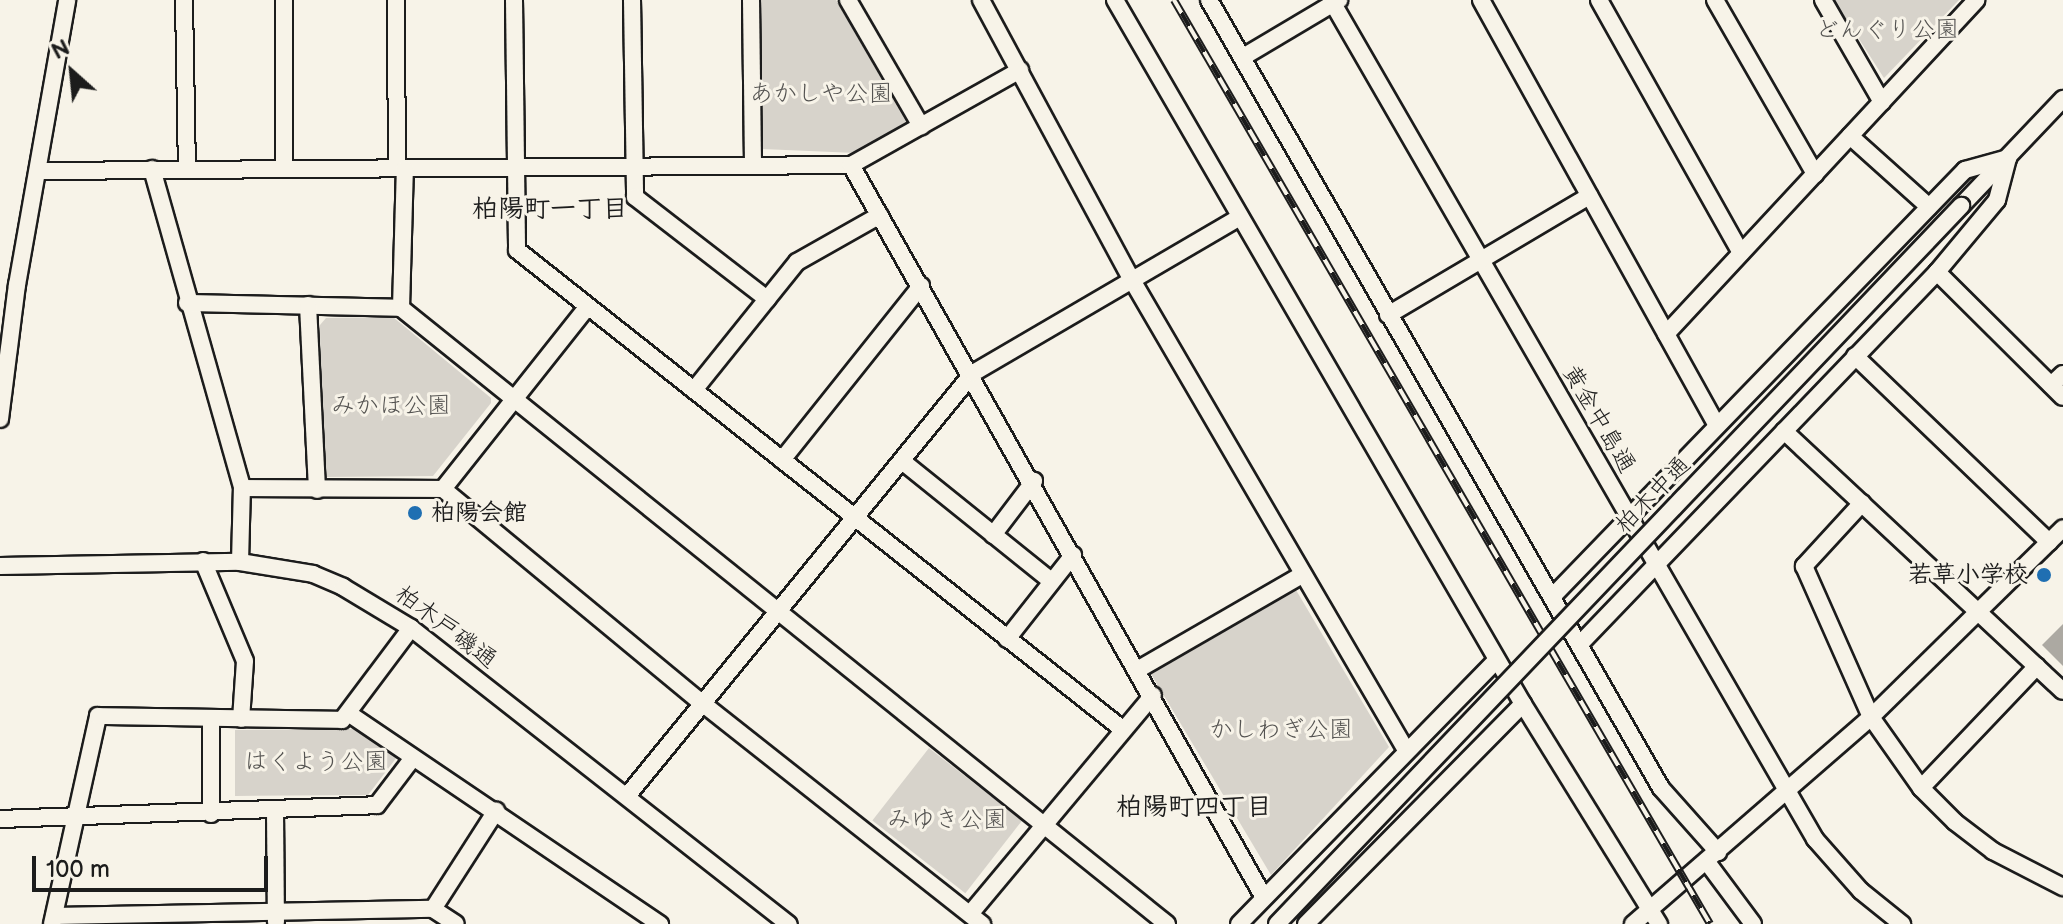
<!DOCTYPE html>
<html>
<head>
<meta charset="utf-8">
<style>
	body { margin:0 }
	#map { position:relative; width:2063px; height:924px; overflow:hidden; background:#f7f3e8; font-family:"Balsamiq Sans","Klee One",sans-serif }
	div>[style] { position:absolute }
	.green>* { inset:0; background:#d7d3cb; transform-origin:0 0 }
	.water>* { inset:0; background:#aca9a2 }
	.roads { filter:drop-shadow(2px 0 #1c1c1c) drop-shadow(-2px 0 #1c1c1c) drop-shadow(0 2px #1c1c1c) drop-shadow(0 -2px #1c1c1c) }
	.minor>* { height:16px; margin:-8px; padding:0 8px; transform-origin:8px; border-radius:8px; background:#f7f3e8 }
	.rail>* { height:8px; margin-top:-4px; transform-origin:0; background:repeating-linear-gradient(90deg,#f7f3e8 0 15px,#1c1c1c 0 30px); box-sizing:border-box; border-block:2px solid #1c1c1c }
	.bridges { filter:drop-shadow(2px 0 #1c1c1c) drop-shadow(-2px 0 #1c1c1c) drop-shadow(0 2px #1c1c1c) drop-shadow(0 -2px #1c1c1c) }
	.minor-bridge>* { height:16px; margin:-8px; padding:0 8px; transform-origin:8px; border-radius:8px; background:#f7f3e8 }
	.dots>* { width:22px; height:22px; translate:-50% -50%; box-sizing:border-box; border:4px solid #f7f3e8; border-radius:50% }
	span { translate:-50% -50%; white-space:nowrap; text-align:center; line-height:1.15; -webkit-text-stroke:6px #f7f3e8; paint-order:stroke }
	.park-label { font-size:24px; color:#545351 }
	.street-label { font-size:24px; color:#1c1c1c }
	.poi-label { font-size:24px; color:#1c1c1c; font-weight:700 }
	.left { translate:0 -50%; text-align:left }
	.right { translate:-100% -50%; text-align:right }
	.neighbourhood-label { font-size:26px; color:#1c1c1c; font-weight:700 }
	.north { position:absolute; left:32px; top:32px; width:80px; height:80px; -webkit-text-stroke:6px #f7f3e8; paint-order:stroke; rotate:333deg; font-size:22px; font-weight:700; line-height:32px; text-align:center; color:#1c1c1c }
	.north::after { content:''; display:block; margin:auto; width:28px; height:36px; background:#1c1c1c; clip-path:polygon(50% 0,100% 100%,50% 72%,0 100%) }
	.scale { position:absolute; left:32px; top:856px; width:236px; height:36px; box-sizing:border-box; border:4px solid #1c1c1c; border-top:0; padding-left:10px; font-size:24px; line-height:28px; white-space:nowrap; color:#1c1c1c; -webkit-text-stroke:6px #f7f3e8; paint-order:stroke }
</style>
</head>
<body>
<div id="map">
	<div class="green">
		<div style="clip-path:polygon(759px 0,836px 0,906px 122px,904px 127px,856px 153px,761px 149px)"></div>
		<div style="clip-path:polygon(1834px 0,1959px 0,1884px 78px)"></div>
		<div style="clip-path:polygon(393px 317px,491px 398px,491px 403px,433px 476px,326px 477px,321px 474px,320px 325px,326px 318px)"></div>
		<div style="clip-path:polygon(1296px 590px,1389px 747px,1271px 875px,1151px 674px)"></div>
		<div style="clip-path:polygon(360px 729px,397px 757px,368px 795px,235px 796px,235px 730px)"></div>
		<div style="left:929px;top:748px;width:118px;height:92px;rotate:38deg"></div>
	</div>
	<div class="water">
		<div style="clip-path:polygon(2063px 624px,2063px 666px,2042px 645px)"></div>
	</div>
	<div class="roads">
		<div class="minor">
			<div style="left:184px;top:0;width:169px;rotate:89deg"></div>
			<div style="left:284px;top:0;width:169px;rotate:90deg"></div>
			<div style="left:396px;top:0;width:167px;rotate:89.7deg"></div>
			<div style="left:514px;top:0;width:250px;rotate:89.3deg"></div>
			<div style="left:517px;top:250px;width:770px;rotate:38.36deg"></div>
			<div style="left:632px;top:0;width:197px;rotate:89.1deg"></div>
			<div style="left:635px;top:197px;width:167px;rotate:37.7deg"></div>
			<div style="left:751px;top:0;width:163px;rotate:89.3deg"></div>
			<div style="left:848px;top:0;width:146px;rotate:59.9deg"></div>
			<div style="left:981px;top:0;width:318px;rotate:61.7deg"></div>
			<div style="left:1132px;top:280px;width:544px;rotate:59.76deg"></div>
			<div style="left:1115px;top:0;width:814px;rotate:59.91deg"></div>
			<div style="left:1523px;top:704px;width:259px;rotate:58.3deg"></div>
			<div style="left:1209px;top:0;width:908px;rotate:60.16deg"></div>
			<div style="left:1661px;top:788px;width:86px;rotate:48.3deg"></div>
			<div style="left:1331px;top:0;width:969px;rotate:60.02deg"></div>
			<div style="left:1815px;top:839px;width:69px;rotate:48.5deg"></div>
			<div style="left:1861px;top:891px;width:53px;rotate:38.8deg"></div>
			<div style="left:1481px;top:0;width:485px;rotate:61deg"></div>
			<div style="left:1599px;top:0;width:290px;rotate:60.7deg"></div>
			<div style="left:1715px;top:0;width:201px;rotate:60.1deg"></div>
			<div style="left:1823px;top:0;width:118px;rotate:60deg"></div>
			<div style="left:1243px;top:57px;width:112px;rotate:-30.7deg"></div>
			<div style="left:1850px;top:136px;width:106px;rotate:41.9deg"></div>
			<div style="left:851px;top:165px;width:839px;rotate:60.59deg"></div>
			<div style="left:152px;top:169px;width:331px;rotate:74.2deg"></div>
			<div style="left:242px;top:488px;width:201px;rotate:0.3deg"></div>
			<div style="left:443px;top:489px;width:336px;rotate:39.6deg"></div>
			<div style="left:702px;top:703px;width:357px;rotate:38.3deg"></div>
			<div style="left:38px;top:171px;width:813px;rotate:-0.42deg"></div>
			<div style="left:851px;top:165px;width:194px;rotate:-29.3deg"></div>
			<div style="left:1961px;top:206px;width:148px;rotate:-46.4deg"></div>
			<div style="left:1937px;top:272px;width:177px;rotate:44.8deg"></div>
			<div style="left:187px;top:303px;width:214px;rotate:1.3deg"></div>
			<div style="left:401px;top:308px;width:983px;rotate:38.81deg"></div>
			<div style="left:308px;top:305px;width:185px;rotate:87.2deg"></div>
			<div style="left:401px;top:308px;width:139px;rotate:-88.4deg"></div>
			<div style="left:1388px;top:315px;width:234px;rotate:-30.6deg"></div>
			<div style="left:1666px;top:334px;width:456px;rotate:-47.1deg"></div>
			<div style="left:1855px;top:356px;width:269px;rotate:43.8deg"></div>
			<div style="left:2051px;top:385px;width:16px;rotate:-43deg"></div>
			<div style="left:694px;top:390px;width:164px;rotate:-51.2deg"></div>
			<div style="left:797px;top:262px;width:95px;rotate:-29.5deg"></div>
			<div style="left:0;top:419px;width:135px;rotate:-82.8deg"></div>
			<div style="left:17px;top:285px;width:289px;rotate:-80deg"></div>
			<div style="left:1784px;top:431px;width:381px;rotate:43deg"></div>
			<div style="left:782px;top:460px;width:223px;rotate:-51.4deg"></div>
			<div style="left:902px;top:461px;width:191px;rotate:38.8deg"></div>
			<div style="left:443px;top:489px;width:232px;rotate:-51.6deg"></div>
			<div style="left:1862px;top:503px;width:86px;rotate:132.6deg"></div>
			<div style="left:1804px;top:566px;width:165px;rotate:66.1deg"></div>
			<div style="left:1871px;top:717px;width:87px;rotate:54.8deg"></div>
			<div style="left:1921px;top:788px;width:48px;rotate:45deg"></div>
			<div style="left:1955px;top:822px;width:48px;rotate:37.3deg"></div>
			<div style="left:1993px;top:851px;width:79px;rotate:27.2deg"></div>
			<div style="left:993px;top:535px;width:68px;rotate:-52.8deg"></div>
			<div style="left:203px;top:561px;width:108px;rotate:67.2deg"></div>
			<div style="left:245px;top:661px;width:58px;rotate:93.9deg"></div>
			<div style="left:240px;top:562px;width:74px;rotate:-88.5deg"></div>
			<div style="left:0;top:566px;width:240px;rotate:-1deg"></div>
			<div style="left:240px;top:562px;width:74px;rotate:9.3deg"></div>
			<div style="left:313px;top:574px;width:33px;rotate:23deg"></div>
			<div style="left:343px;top:587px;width:79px;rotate:31.1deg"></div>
			<div style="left:411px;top:628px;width:480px;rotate:38.1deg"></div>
			<div style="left:1553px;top:596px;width:593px;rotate:-45.96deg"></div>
			<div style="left:1965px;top:170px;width:45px;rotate:-15.6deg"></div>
			<div style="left:1007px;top:639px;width:107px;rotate:-51.8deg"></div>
			<div style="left:1580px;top:644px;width:516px;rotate:-46.18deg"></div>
			<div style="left:1937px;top:272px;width:94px;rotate:-50.2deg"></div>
			<div style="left:1997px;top:200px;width:43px;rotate:-75.3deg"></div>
			<div style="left:1139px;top:669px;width:188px;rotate:-30deg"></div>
			<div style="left:348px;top:713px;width:377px;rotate:34.1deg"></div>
			<div style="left:211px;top:718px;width:96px;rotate:90deg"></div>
			<div style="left:1921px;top:788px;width:168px;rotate:-46.4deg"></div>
			<div style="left:627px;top:796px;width:546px;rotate:-50.72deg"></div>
			<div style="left:973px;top:373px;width:306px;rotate:-30.3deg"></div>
			<div style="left:275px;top:812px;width:110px;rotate:89.5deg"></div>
			<div style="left:0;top:819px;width:377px;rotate:-2.1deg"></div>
			<div style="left:377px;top:805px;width:58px;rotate:-52.7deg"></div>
			<div style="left:1707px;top:862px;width:77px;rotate:53.4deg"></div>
			<div style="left:433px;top:909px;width:117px;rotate:-57.3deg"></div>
			<div style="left:970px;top:914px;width:285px;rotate:-50.1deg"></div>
			<div style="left:54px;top:916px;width:379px;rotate:-1.1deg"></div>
			<div style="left:433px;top:909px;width:27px;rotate:33deg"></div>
			<div style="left:52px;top:924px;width:213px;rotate:-77.5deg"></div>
			<div style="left:98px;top:716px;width:244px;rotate:0.9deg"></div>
			<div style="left:342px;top:720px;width:115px;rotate:-53.1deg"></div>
			<div style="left:1239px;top:924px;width:369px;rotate:-45.7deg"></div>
			<div style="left:1306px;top:924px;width:309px;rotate:-45.4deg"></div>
			<div style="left:1633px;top:924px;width:315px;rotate:-41deg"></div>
			<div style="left:1871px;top:717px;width:269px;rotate:-44.5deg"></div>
		</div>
	</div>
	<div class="rail">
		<div style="left:1174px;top:0;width:1068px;rotate:59.88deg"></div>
	</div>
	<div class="bridges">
		<div class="minor-bridge">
			<div style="left:1277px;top:924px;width:992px;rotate:-46.39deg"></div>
		</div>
	</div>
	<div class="dots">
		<div style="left:415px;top:513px;background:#1f6fb2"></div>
		<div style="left:2044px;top:575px;background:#1f6fb2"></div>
	</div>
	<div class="park-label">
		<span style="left:1887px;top:30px">どんぐり公園</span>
		<span style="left:821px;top:94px">あかしや公園</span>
		<span style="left:391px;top:406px">みかほ公園</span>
		<span style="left:1281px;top:730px">かしわぎ公園</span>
		<span style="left:316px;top:762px">はくよう公園</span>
		<span style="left:947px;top:820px">みゆき公園</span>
	</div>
	<div class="street-label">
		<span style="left:1599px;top:419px;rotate:60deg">黄金中島通</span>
		<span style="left:1653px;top:495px;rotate:-46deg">柏木中通</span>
		<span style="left:446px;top:627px;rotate:37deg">柏木戸磯通</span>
	</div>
	<div class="poi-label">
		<span class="left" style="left:431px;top:513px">柏陽会館</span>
		<span class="right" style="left:2028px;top:575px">若草小学校</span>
	</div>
	<div class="neighbourhood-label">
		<span style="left:550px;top:210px">柏陽町一丁目</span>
		<span style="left:1194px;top:808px">柏陽町四丁目</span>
	</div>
	<div class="north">N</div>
	<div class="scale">100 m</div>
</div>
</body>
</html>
